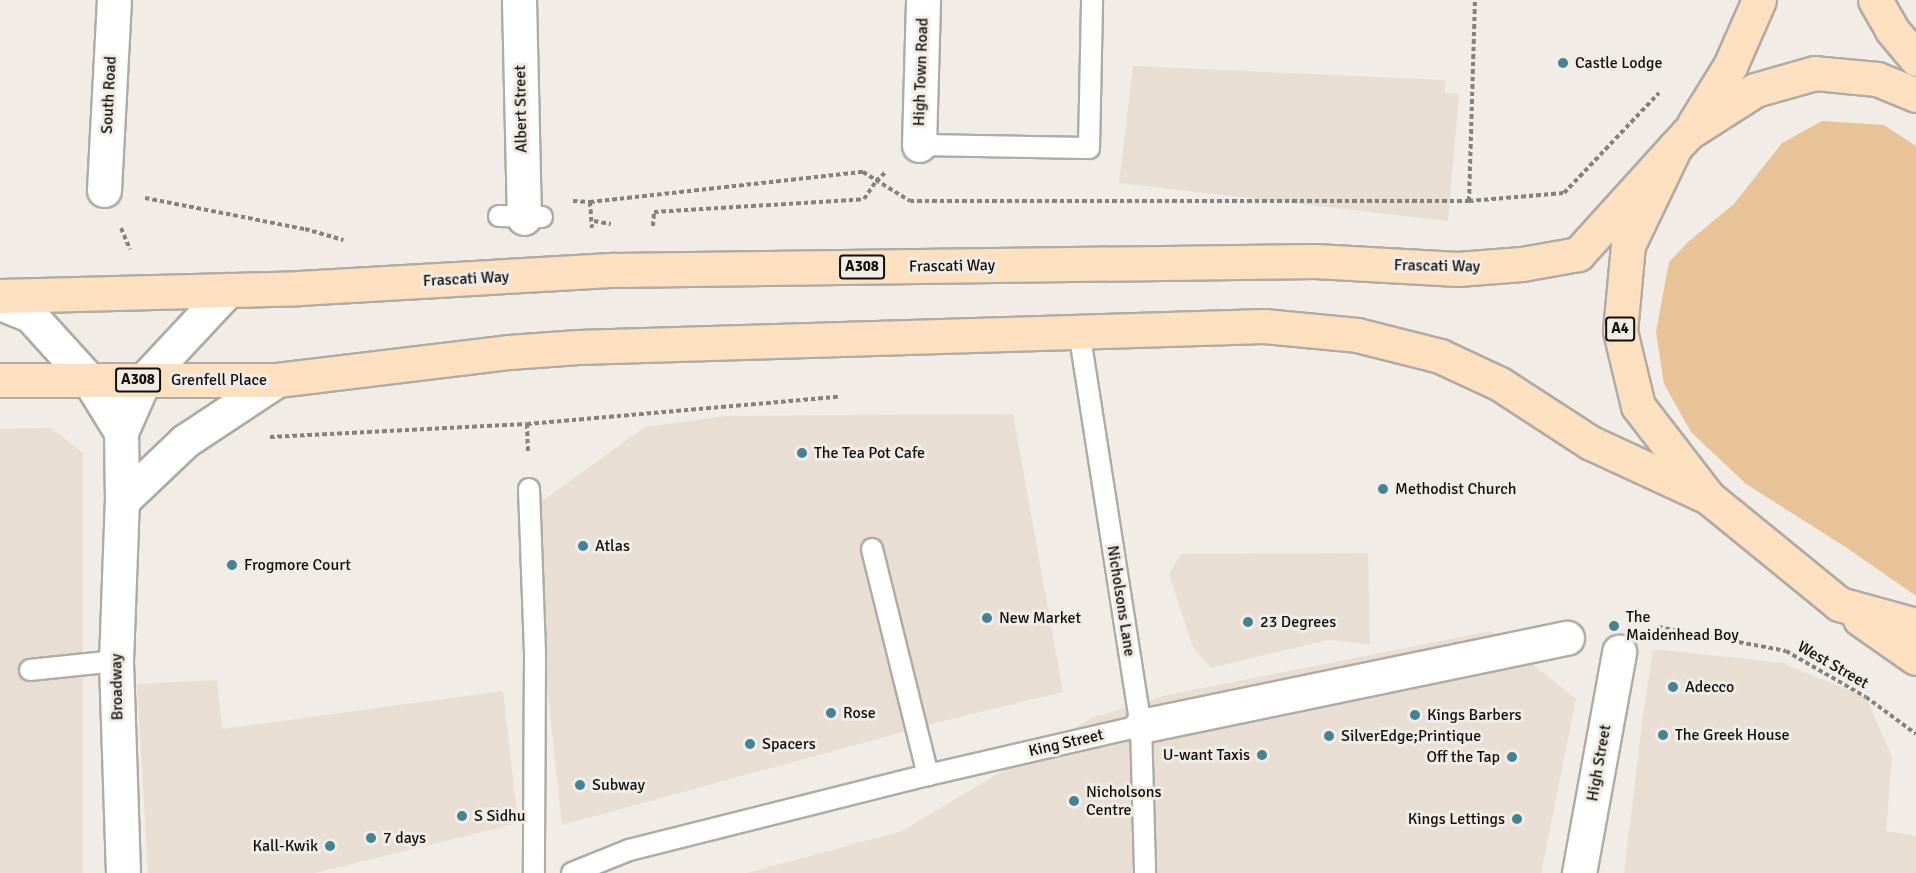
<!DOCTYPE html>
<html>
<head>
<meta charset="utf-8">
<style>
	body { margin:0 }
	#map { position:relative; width:1916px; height:873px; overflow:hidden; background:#f1ece6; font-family:Signika,sans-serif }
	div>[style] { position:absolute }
	.built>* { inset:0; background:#e9ded3 }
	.green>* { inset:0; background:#e9c398 }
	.path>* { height:4px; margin-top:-2px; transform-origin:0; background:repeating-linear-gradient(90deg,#85817d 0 4.5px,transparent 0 7.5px) }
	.roads { filter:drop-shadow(2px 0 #afaba5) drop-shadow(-2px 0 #afaba5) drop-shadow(0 2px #afaba5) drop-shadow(0 -2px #afaba5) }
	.lane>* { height:20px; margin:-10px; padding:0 10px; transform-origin:10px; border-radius:10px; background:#fff }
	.street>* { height:33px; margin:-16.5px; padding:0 16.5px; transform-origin:16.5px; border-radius:16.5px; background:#fff }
	.primary>* { height:33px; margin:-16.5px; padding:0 16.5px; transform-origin:16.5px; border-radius:16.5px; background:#fce0bf }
	.dots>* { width:16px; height:16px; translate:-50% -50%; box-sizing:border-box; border:3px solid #f1ece6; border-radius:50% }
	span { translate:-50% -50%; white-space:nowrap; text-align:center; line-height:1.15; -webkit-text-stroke:6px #f1ece6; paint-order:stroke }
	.shield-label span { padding:2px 4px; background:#f1ece6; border:2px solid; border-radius:4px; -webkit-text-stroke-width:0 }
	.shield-label { font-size:15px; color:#12100e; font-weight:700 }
	.poi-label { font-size:16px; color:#12100e }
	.left { translate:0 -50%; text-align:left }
	.right { translate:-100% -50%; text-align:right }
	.street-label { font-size:16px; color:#12100e }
</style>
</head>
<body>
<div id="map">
	<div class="built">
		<div style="clip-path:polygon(1133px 66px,1445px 80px,1445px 93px,1459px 94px,1448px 221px,1119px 183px)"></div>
		<div style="clip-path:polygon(1013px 414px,1063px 692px,943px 721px,562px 825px,543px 648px,542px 501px,645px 427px,726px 416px)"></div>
		<div style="clip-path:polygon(51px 428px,83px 453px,83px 873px,0 873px,0 429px)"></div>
		<div style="clip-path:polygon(1368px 553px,1370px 644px,1327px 640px,1211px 668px,1193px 647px,1169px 574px,1181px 554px)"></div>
		<div style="clip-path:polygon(1491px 631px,1576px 699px,1541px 873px,747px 873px,902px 831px,1091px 718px,1167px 695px)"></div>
		<div style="clip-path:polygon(1653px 649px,1782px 663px,1866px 697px,1892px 757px,1886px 831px,1916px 836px,1916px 873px,1624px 873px,1643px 715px)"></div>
		<div style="clip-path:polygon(217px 680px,222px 729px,503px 691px,518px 823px,315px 873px,148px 873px,137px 684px)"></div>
	</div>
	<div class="green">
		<div style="clip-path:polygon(1822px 121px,1884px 125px,1916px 146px,1916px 596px,1847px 548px,1746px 484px,1691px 432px,1664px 384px,1656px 332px,1669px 262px,1688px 242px,1734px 204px,1782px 143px)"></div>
	</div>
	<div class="path">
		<div style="left:145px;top:198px;width:163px;rotate:11deg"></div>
		<div style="left:305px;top:229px;width:40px;rotate:16deg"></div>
		<div style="left:573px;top:201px;width:17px;rotate:3deg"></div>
		<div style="left:590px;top:202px;width:275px;rotate:-6.3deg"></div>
		<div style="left:863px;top:172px;width:55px;rotate:31.7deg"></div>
		<div style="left:910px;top:201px;width:559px"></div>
		<div style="left:1469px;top:201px;width:95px;rotate:-4.8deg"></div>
		<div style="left:1564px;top:193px;width:138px;rotate:-46.5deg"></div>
		<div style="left:1469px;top:201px;width:201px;rotate:-88.3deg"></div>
		<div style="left:590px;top:202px;width:26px;rotate:86deg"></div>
		<div style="left:594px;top:221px;width:17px;rotate:10deg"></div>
		<div style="left:653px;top:226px;width:14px;rotate:-86deg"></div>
		<div style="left:654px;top:212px;width:210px;rotate:-3.5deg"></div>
		<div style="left:864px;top:199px;width:22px;rotate:-56deg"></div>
		<div style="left:876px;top:181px;width:13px;rotate:-42deg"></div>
		<div style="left:121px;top:228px;width:23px;rotate:67deg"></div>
		<div style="left:527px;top:424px;width:29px;rotate:88deg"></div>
		<div style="left:270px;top:437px;width:257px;rotate:-2.9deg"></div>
		<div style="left:527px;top:424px;width:312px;rotate:-5deg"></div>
		<div style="left:1656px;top:629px;width:3px;rotate:-45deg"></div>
		<div style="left:1658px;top:627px;width:130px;rotate:10.6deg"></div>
		<div style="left:1786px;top:651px;width:92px;rotate:29.9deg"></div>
		<div style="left:1866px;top:697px;width:62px;rotate:36.5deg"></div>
	</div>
	<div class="roads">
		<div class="lane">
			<div style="left:919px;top:145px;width:170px;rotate:1deg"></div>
			<div style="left:1089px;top:148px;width:148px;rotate:-88.8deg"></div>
			<div style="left:499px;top:216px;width:43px;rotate:1.3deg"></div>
			<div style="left:1079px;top:331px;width:400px;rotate:81.1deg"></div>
			<div style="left:1141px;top:726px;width:147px;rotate:88.4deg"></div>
			<div style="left:529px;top:489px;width:166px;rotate:87.9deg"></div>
			<div style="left:535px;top:655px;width:218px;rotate:90.3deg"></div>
			<div style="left:872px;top:549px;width:233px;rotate:76.1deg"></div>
			<div style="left:30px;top:670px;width:86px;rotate:-6deg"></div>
			<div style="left:572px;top:873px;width:61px;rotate:-22deg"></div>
			<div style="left:629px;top:850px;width:308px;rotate:-14.1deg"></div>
			<div style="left:928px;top:775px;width:219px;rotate:-13deg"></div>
		</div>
		<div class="street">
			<div style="left:519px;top:0;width:218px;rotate:88.7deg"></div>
			<div style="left:919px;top:145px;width:145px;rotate:-88.4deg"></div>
			<div style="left:104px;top:190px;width:190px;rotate:-87deg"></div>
			<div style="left:0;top:303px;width:32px;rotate:22deg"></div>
			<div style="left:30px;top:315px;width:88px;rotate:47.8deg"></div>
			<div style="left:89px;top:380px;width:61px;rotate:58.4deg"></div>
			<div style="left:122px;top:501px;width:87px;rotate:-43.6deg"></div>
			<div style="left:185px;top:441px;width:110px;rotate:-33.5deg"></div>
			<div style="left:1141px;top:726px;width:435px;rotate:-11.7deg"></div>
			<div style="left:123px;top:873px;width:212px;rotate:-91.9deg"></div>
			<div style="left:116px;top:661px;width:160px;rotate:-87.9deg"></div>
			<div style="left:122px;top:501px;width:69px;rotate:-90.8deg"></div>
			<div style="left:121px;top:432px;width:57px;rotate:-66.1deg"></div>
			<div style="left:144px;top:380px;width:123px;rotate:-47deg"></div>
			<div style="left:1579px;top:873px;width:225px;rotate:-79.7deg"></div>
		</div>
		<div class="primary">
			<div style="left:1875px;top:0;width:34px;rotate:60deg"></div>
			<div style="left:1892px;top:30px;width:38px;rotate:50deg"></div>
			<div style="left:1916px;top:95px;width:42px;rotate:-157.7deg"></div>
			<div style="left:1877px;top:79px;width:62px;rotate:-174.5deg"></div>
			<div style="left:1815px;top:73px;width:62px;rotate:164.2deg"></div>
			<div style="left:1755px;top:90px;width:80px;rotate:147.3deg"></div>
			<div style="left:1688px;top:133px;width:19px;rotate:133deg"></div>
			<div style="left:1675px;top:147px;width:109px;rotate:115.6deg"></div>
			<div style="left:1628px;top:245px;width:86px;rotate:95.3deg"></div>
			<div style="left:1620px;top:331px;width:77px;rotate:76.5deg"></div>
			<div style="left:1638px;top:406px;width:115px;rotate:52.4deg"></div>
			<div style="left:1708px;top:497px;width:169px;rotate:39.2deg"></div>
			<div style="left:1839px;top:604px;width:80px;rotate:15.3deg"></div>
			<div style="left:1694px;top:124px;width:68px;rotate:-58.2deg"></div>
			<div style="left:1730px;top:66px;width:72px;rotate:-66.3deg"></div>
			<div style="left:0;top:296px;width:299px;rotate:-1.5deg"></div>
			<div style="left:299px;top:288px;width:316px;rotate:-3.3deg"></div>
			<div style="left:614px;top:270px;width:701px;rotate:-0.74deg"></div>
			<div style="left:1315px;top:261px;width:143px;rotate:3.2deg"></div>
			<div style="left:1458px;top:269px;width:64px;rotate:-4.5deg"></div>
			<div style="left:1522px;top:264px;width:57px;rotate:-10.1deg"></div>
			<div style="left:1578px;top:254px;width:144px;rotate:-47.8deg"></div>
			<div style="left:0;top:380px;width:277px"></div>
			<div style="left:277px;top:380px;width:234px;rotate:-6.9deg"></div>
			<div style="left:509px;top:352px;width:69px;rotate:-4.1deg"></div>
			<div style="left:578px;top:347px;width:686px;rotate:-1.75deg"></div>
			<div style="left:1264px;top:326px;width:93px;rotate:5.5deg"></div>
			<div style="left:1357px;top:335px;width:86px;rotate:14.2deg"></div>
			<div style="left:1440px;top:356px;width:66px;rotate:25deg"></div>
			<div style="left:1500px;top:384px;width:108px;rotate:33deg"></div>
			<div style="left:1591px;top:443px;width:129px;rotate:24.8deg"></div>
			<div style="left:1860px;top:619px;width:68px;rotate:34.9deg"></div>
		</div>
	</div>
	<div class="dots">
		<div style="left:1563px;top:63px;background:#438397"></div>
		<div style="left:802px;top:453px;background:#438397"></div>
		<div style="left:1383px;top:489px;background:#438397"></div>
		<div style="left:583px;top:546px;background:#438397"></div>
		<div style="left:232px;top:565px;background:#438397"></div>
		<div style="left:987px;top:618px;background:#438397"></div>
		<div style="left:1248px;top:622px;background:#438397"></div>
		<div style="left:1614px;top:626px;background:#438397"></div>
		<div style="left:1673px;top:687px;background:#438397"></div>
		<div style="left:831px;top:713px;background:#438397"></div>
		<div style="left:1415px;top:715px;background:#438397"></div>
		<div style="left:1663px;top:735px;background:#438397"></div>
		<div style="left:1329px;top:736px;background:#438397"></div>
		<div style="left:750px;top:744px;background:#438397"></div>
		<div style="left:1262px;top:755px;background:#438397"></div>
		<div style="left:1512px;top:757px;background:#438397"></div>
		<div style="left:580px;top:785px;background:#438397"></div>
		<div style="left:1074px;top:801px;background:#438397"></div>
		<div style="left:462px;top:816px;background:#438397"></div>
		<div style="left:1517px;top:819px;background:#438397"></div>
		<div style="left:371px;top:838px;background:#438397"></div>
		<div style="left:330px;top:846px;background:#438397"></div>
	</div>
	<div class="shield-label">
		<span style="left:862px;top:267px">A308</span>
		<span style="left:1620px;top:329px">A4</span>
		<span style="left:138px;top:380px">A308</span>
	</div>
	<div class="poi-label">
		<span class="left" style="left:1575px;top:63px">Castle Lodge</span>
		<span class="left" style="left:814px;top:453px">The Tea Pot Cafe</span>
		<span class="left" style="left:1395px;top:489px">Methodist Church</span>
		<span class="left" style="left:595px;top:546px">Atlas</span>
		<span class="left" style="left:244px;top:565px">Frogmore Court</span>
		<span class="left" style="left:1626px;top:626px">The<br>Maidenhead Boy</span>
		<span class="left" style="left:999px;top:618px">New Market</span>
		<span class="left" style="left:1260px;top:622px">23 Degrees</span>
		<span class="left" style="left:1685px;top:687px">Adecco</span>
		<span class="left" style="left:843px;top:713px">Rose</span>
		<span class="left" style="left:1427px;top:715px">Kings Barbers</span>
		<span class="left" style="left:1675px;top:735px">The Greek House</span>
		<span class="left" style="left:1341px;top:736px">SilverEdge;Printique</span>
		<span class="left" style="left:762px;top:744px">Spacers</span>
		<span class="right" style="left:1250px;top:755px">U-want Taxis</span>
		<span class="right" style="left:1500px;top:757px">Off the Tap</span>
		<span class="left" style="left:592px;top:785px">Subway</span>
		<span class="left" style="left:1086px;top:801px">Nicholsons<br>Centre</span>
		<span class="left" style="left:474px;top:816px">S Sidhu</span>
		<span class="right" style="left:1505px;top:819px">Kings Lettings</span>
		<span class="left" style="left:383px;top:838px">7 days</span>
		<span class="right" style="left:318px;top:846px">Kall-Kwik</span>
	</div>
	<div class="street-label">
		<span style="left:921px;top:72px;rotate:-88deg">High Town Road</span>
		<span style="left:109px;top:95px;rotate:-87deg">South Road</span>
		<span style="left:521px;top:109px;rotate:-91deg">Albert Street</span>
		<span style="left:952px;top:266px;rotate:-1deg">Frascati Way</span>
		<span style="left:1437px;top:266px;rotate:1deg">Frascati Way</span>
		<span style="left:466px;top:279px;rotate:-3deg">Frascati Way</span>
		<span style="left:219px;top:380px">Grenfell Place</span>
		<span style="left:1121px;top:601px;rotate:81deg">Nicholsons Lane</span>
		<span style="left:1833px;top:665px;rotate:30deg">West Street</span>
		<span style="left:117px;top:687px;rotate:-91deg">Broadway</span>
		<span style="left:1066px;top:743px;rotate:-13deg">King Street</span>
		<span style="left:1599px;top:763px;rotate:-80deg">High Street</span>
	</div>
</div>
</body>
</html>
